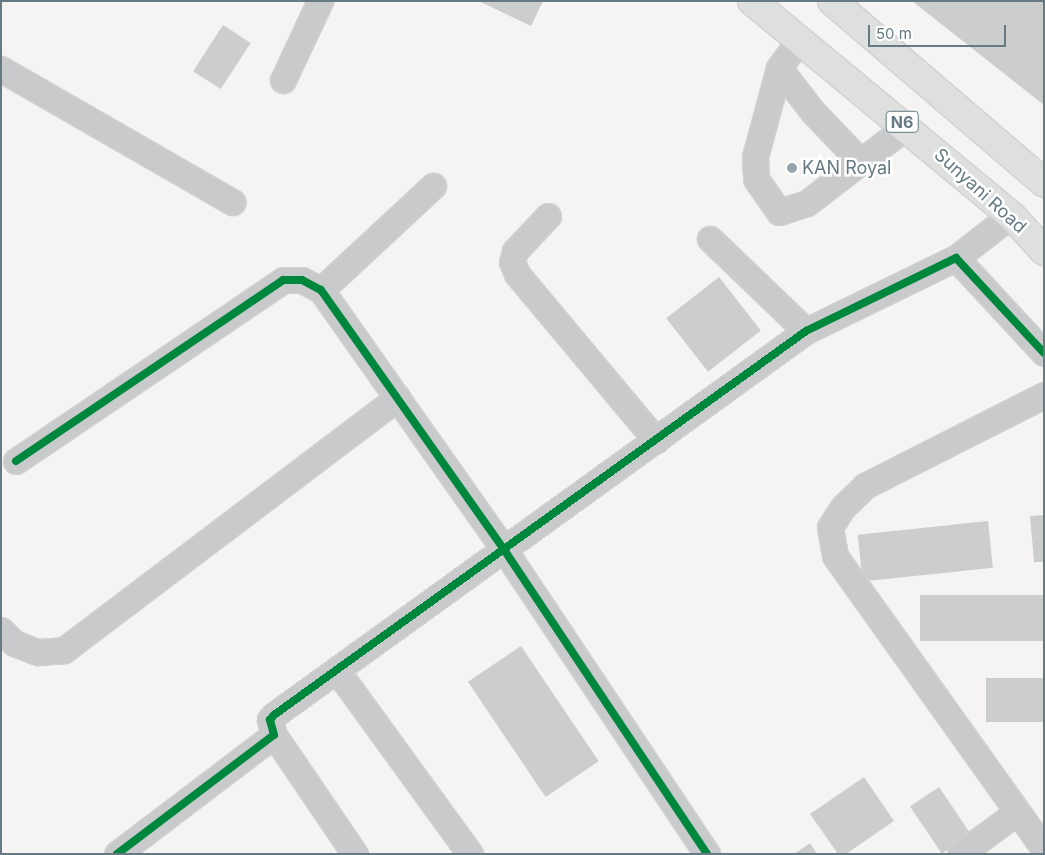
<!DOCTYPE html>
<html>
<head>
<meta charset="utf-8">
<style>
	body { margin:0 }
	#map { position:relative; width:1045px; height:855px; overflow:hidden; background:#f5f4f3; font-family:Inter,sans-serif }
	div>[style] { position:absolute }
	.building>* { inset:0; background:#cccece; transform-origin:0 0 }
	.roads { filter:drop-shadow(1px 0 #d1d1d1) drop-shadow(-1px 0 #d1d1d1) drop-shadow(0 1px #d1d1d1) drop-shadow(0 -1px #d1d1d1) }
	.minor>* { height:25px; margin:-12.5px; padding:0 12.5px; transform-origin:12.5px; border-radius:12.5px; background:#c9cacb }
	.major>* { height:28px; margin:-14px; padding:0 14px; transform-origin:14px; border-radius:14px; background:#dedfdf }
	.cycleway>* { height:8px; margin:-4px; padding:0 4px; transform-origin:4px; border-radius:4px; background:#00873e }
	.dots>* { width:14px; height:14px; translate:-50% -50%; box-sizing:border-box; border:2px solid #fff; border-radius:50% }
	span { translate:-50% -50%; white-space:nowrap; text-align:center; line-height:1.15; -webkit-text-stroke:5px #fff; paint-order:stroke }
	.shield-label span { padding:1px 4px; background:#fff; border:1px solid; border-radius:4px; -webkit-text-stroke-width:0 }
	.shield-label { font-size:16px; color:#657a83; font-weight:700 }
	.poi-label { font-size:18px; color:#657a83 }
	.left { translate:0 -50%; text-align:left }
	.street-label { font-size:18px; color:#657a83 }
	.frame { position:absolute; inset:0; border:2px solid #657a83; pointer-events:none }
	.scale { position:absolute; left:868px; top:25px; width:138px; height:22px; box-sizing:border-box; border:2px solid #657a83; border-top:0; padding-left:6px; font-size:15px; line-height:18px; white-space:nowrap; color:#657a83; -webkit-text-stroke:4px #fff; paint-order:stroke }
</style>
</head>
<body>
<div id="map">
	<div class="building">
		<div style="clip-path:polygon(479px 1px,543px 1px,531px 26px)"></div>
		<div style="clip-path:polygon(912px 1px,1044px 1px,1044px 105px)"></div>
		<div style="left:223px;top:25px;width:33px;height:55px;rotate:33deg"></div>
		<div style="left:719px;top:277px;width:68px;height:67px;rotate:52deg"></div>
		<div style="clip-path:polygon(1044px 515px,1044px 562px,1034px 562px,1030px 516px)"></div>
		<div style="left:988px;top:521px;width:47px;height:131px;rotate:84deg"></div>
		<div style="left:1044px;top:595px;width:46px;height:124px;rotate:90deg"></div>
		<div style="left:521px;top:646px;width:139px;height:64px;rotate:56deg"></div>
		<div style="left:1044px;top:678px;width:44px;height:58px;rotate:90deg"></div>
		<div style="clip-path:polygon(864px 777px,894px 821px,846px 854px,838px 854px,810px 814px)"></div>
		<div style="left:939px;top:787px;width:57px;height:35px;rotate:56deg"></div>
		<div style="clip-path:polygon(810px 843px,817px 854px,794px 854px)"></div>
	</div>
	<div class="roads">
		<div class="minor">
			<div style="left:800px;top:39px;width:36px;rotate:126deg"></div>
			<div style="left:779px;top:68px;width:92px;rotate:105.1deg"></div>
			<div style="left:755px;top:157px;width:22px;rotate:87deg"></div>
			<div style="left:756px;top:179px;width:40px;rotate:55.1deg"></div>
			<div style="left:779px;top:212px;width:29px;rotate:-18deg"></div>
			<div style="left:807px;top:203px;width:126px;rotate:-37.6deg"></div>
			<div style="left:779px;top:68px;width:56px;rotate:52.3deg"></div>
			<div style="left:813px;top:112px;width:68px;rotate:46.2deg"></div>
			<div style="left:1px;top:69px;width:267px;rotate:29.9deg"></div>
			<div style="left:283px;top:80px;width:87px;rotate:-64.9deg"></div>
			<div style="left:548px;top:216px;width:48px;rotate:133.3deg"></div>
			<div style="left:515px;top:251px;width:11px;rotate:105deg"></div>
			<div style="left:512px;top:262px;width:13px;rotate:67deg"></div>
			<div style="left:517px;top:274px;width:217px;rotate:50.1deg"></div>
			<div style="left:710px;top:239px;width:133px;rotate:43.8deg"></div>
			<div style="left:956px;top:258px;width:70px;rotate:-38deg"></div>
			<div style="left:321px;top:290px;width:153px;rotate:-42.9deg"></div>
			<div style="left:1044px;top:395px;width:201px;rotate:153.1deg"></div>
			<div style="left:865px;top:486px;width:30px;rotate:136deg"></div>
			<div style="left:843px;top:507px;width:24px;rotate:123deg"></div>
			<div style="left:830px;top:527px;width:29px;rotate:80deg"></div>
			<div style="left:835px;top:556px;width:360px;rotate:54.5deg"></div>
			<div style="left:16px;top:461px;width:323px;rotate:-34.1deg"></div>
			<div style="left:283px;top:280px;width:19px"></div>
			<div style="left:302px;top:280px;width:21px;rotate:28deg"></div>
			<div style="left:321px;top:290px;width:319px;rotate:54.8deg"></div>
			<div style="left:505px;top:551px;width:364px;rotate:56.3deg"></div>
			<div style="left:1px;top:630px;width:18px;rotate:45deg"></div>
			<div style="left:14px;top:643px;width:26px;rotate:21deg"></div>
			<div style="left:38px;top:652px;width:26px;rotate:-4deg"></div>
			<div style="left:64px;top:650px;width:418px;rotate:-37.1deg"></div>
			<div style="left:338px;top:672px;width:225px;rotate:54deg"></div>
			<div style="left:274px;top:735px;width:144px;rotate:55.8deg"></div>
			<div style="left:117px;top:854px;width:197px;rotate:-37.2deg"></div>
			<div style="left:274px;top:735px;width:16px;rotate:-105deg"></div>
			<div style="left:270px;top:720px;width:6px;rotate:-51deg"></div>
			<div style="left:274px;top:715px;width:656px;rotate:-35.82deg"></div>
			<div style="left:806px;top:331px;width:167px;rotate:-26deg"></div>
			<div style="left:956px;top:258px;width:129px;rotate:47.2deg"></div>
			<div style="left:960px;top:854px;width:69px;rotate:-36.2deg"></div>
		</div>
		<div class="major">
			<div style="left:752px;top:1px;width:336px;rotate:39.6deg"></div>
			<div style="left:1011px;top:215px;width:49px;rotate:47.5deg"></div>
			<div style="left:832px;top:1px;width:279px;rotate:40.6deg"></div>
		</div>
	</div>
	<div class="cycleway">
		<div style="left:16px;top:461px;width:323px;rotate:-34.1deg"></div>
		<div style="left:283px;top:280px;width:19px"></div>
		<div style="left:302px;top:280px;width:21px;rotate:28deg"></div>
		<div style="left:321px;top:290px;width:319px;rotate:54.8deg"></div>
		<div style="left:505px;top:551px;width:364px;rotate:56.3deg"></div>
		<div style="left:117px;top:854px;width:197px;rotate:-37.2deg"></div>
		<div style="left:274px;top:735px;width:16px;rotate:-105deg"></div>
		<div style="left:270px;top:720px;width:6px;rotate:-51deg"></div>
		<div style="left:274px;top:715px;width:656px;rotate:-35.82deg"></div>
		<div style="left:806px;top:331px;width:167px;rotate:-26deg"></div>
		<div style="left:956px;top:258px;width:129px;rotate:47.2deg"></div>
	</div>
	<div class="dots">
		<div style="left:792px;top:168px;background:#97a5aa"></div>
	</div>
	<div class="shield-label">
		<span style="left:902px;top:122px">N6</span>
	</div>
	<div class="poi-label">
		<span class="left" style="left:802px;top:168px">KAN Royal</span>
	</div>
	<div class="street-label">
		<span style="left:980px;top:191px;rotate:42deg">Sunyani Road</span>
	</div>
	<div class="frame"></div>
	<div class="scale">50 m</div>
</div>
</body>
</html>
